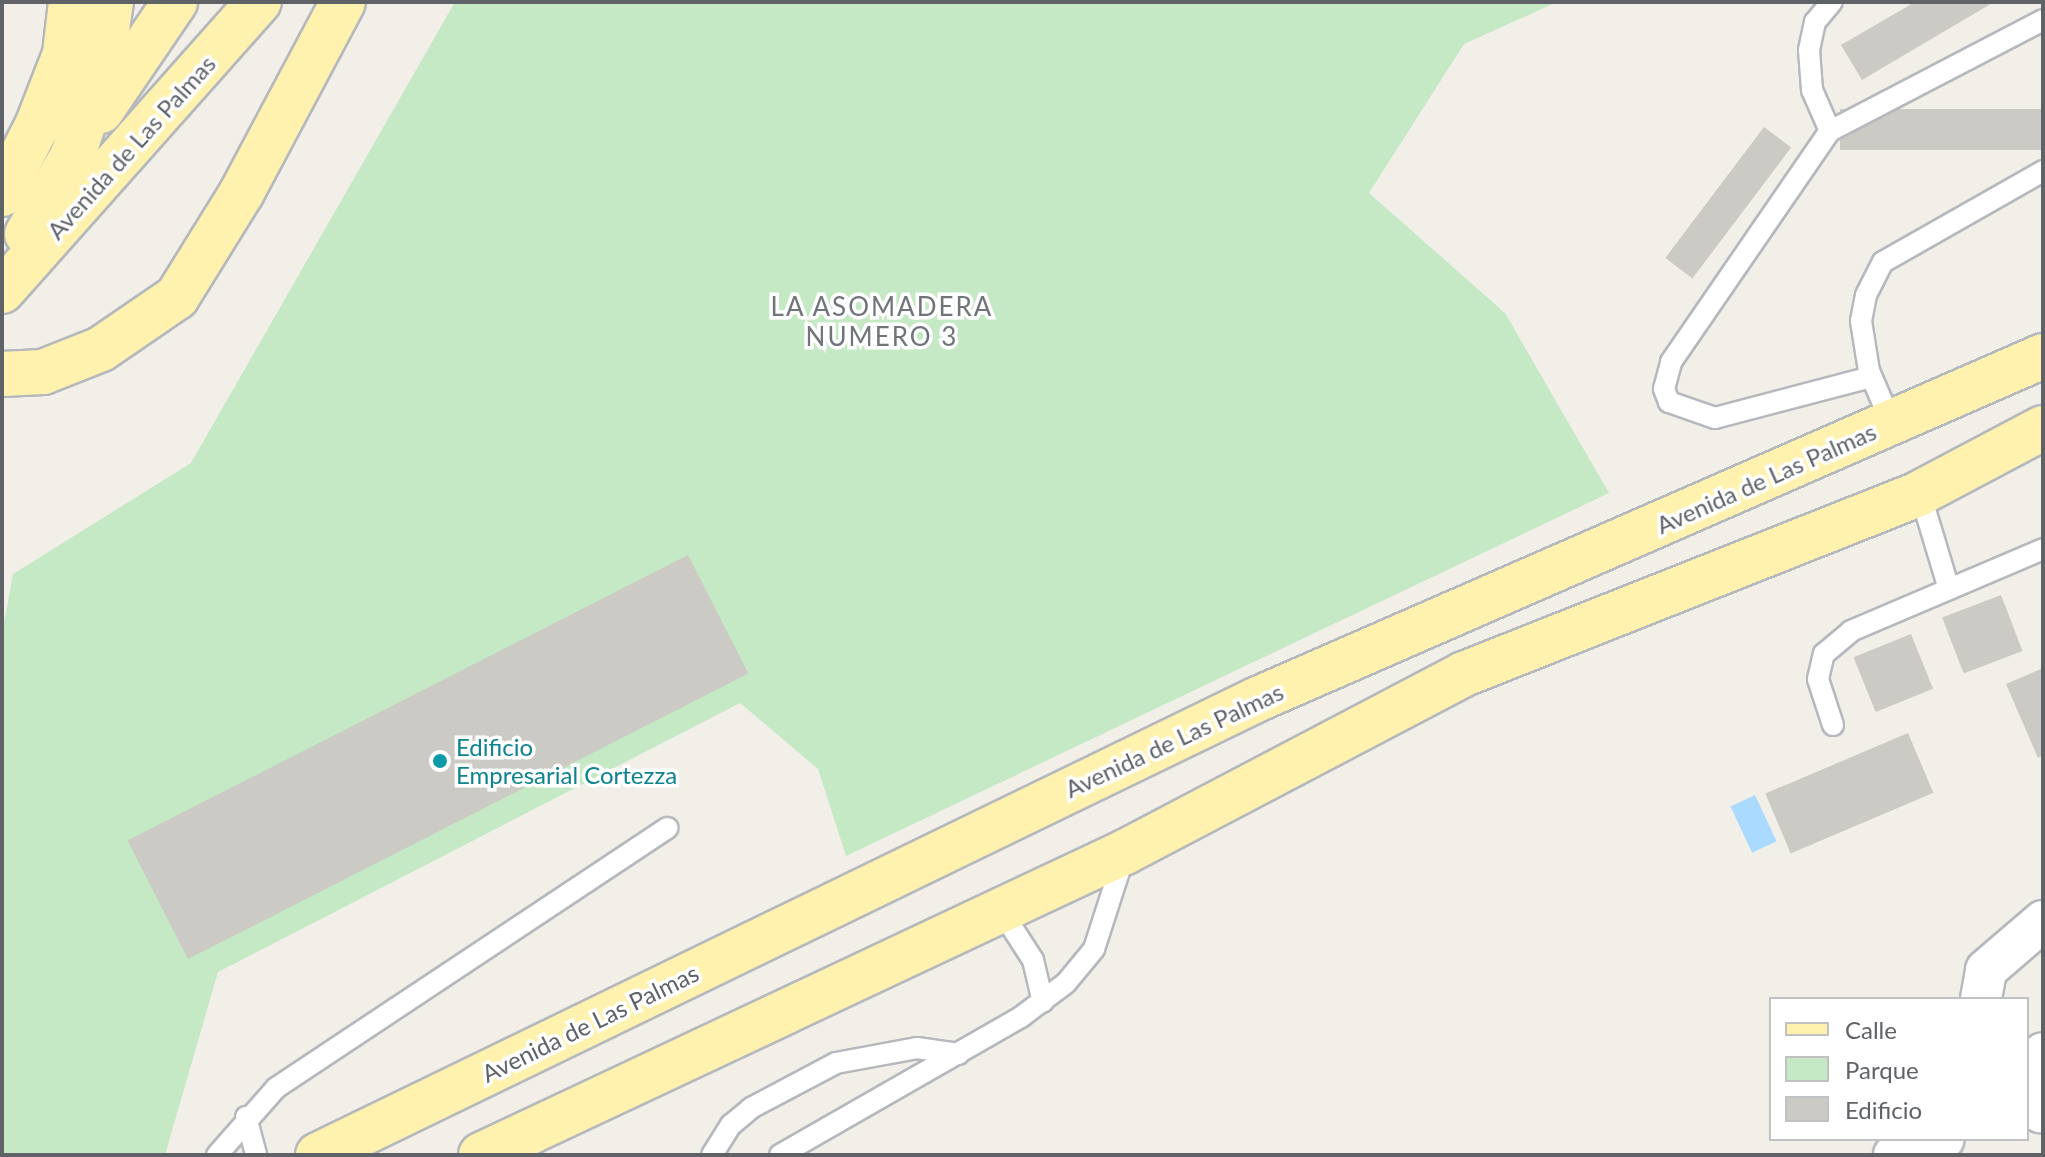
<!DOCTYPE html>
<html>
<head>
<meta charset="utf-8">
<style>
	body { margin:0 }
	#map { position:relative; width:2045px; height:1157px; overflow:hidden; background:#f1efe8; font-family:Lato,sans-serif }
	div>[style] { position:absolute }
	.green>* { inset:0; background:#c5e8c5 }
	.water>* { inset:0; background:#aadaff; transform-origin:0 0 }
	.building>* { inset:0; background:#cccac5; transform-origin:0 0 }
	.roads { filter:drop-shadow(2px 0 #b5b8bc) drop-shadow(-2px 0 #b5b8bc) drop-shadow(0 2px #b5b8bc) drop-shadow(0 -2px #b5b8bc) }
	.lane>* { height:20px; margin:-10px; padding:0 10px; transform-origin:10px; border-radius:10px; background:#fff }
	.street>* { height:40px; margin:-20px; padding:0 20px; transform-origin:20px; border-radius:20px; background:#fff }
	.primary>* { height:44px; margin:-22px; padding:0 22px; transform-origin:22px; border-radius:22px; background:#fff2af }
	.dots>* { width:22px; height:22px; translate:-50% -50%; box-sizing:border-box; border:4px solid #fff; border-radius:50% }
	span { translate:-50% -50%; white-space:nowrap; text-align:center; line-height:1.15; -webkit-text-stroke:7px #fff; paint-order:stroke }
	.street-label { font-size:24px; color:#5f6368 }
	.culture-label { font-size:24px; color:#0d838f }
	.left { translate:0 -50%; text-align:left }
	.neighbourhood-label { font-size:26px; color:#70757a; letter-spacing:2px }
	.frame { position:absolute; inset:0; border:4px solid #5f6368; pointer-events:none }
	.legend { position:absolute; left:1769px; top:997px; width:260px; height:144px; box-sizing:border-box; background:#fff; border:2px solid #bfc1c3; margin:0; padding:10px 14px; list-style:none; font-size:24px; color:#5f6368 }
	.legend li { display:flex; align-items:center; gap:16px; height:40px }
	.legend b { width:40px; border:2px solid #bfc1c3 }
</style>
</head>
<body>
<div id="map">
	<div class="green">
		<div style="clip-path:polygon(455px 2px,1557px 2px,1464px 44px,1369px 193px,1505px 313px,1609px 493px,846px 856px,818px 769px,740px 703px,218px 972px,165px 1155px,2px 1155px,2px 634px,13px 574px,191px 463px)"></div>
	</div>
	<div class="water">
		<div style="left:1755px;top:795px;width:51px;height:27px;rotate:65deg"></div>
	</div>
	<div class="building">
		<div style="clip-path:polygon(1915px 2px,1994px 2px,1862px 80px,1841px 45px)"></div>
		<div style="left:2043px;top:109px;width:41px;height:203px;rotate:90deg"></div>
		<div style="left:1764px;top:127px;width:34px;height:164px;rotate:37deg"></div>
		<div style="left:688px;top:555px;width:133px;height:629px;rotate:63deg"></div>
		<div style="left:2001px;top:595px;width:60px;height:63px;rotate:69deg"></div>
		<div style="left:1911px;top:634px;width:59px;height:62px;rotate:68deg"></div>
		<div style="clip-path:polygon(2043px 668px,2043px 755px,2038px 758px,2006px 684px)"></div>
		<div style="left:1908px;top:733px;width:65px;height:155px;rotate:67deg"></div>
	</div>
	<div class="roads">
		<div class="lane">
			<div style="left:1830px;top:131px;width:45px;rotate:-113.7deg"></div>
			<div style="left:1812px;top:90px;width:40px;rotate:-94.3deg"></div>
			<div style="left:1809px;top:50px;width:29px;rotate:-78deg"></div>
			<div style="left:1815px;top:22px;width:26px;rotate:-50deg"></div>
			<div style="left:1871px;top:377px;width:161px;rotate:165.3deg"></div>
			<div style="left:1715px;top:418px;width:49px;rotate:-160.8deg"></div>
			<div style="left:1669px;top:402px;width:14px;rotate:-111deg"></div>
			<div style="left:1664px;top:389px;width:28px;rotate:-75deg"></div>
			<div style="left:1671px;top:362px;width:280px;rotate:-55.5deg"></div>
			<div style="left:1830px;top:131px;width:240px;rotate:-27.5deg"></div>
			<div style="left:1891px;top:422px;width:56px;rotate:-113.3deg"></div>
			<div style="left:1869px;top:371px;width:51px;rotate:-99.1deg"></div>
			<div style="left:1861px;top:321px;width:26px;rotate:-79deg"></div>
			<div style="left:1866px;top:295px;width:37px;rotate:-63deg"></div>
			<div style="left:1883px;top:262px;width:184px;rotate:-29.6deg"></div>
			<div style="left:1920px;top:493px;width:100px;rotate:73.2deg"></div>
			<div style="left:1833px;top:725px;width:48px;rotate:-108.1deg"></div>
			<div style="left:1818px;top:679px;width:26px;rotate:-77deg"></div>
			<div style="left:1824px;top:654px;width:35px;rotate:-40deg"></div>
			<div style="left:1851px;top:631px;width:209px;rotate:-23.1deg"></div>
			<div style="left:1000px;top:909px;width:61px;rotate:57.1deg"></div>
			<div style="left:1033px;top:960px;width:43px;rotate:76.6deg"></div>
			<div style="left:246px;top:1117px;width:39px;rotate:75deg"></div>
			<div style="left:217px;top:1155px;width:89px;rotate:-48.6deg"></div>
			<div style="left:276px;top:1088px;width:470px;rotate:-33.6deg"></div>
			<div style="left:712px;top:1155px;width:36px;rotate:-58deg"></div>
			<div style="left:731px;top:1125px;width:26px;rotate:-40deg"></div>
			<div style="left:751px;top:1108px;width:96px;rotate:-27.9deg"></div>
			<div style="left:836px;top:1063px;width:82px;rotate:-10.5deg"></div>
			<div style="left:917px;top:1048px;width:42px;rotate:8.1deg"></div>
			<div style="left:780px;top:1155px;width:278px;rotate:-29.8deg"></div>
			<div style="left:1021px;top:1017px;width:56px;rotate:-37.1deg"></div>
			<div style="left:1066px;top:983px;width:44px;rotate:-50.5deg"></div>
			<div style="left:1094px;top:949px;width:98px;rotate:-72.1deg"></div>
		</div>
		<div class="street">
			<div style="left:1981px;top:999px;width:29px;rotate:-80deg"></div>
			<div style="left:1986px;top:970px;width:75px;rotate:-40.7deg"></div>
			<div style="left:2027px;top:1067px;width:21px;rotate:-41deg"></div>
			<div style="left:2027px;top:1090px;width:26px;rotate:59deg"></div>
			<div style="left:1894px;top:1155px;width:52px;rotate:-17.7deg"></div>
		</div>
		<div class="primary">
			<div style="left:101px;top:111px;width:132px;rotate:-55.8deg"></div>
			<div style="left:2px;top:194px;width:76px;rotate:-62.8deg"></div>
			<div style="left:37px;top:126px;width:77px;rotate:-68.7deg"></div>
			<div style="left:65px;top:54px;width:52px;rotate:-83.4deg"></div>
			<div style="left:27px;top:234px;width:89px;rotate:-59.7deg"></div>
			<div style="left:72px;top:157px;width:85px;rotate:-70.7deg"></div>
			<div style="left:100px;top:77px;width:76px;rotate:-81.7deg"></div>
			<div style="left:2px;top:291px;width:387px;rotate:-48.4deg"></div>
			<div style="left:2px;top:374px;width:41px;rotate:-2.8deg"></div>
			<div style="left:43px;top:372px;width:62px;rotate:-21.6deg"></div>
			<div style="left:101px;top:349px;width:92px;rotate:-34.4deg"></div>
			<div style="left:177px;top:297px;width:123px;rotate:-58.2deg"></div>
			<div style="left:242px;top:192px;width:215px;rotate:-62deg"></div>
			<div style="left:318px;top:1155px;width:1045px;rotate:-25.88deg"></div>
			<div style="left:1258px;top:699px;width:857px;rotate:-23.6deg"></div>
			<div style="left:481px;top:1155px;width:712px;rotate:-25.2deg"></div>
			<div style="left:1125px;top:852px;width:383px;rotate:-27.7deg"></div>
			<div style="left:1464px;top:674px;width:491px;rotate:-21.6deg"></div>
			<div style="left:1920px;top:493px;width:139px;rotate:-27.9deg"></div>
		</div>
	</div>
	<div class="dots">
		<div style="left:440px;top:761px;background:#0f9aa8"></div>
	</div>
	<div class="street-label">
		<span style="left:131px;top:147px;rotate:-48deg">Avenida de Las Palmas</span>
		<span style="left:1766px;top:478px;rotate:-24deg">Avenida de Las Palmas</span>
		<span style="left:1174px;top:740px;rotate:-25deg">Avenida de Las Palmas</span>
		<span style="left:590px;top:1023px;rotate:-26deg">Avenida de Las Palmas</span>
	</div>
	<div class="culture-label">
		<span class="left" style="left:456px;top:761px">Edificio<br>Empresarial Cortezza</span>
	</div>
	<div class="neighbourhood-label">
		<span style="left:882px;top:322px">LA ASOMADERA<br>NUMERO 3</span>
	</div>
	<div class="frame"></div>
	<ul class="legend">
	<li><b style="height:10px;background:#fff2af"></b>Calle</li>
	<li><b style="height:22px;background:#c5e8c5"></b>Parque</li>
	<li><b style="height:22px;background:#cccac5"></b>Edificio</li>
	</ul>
</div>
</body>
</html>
